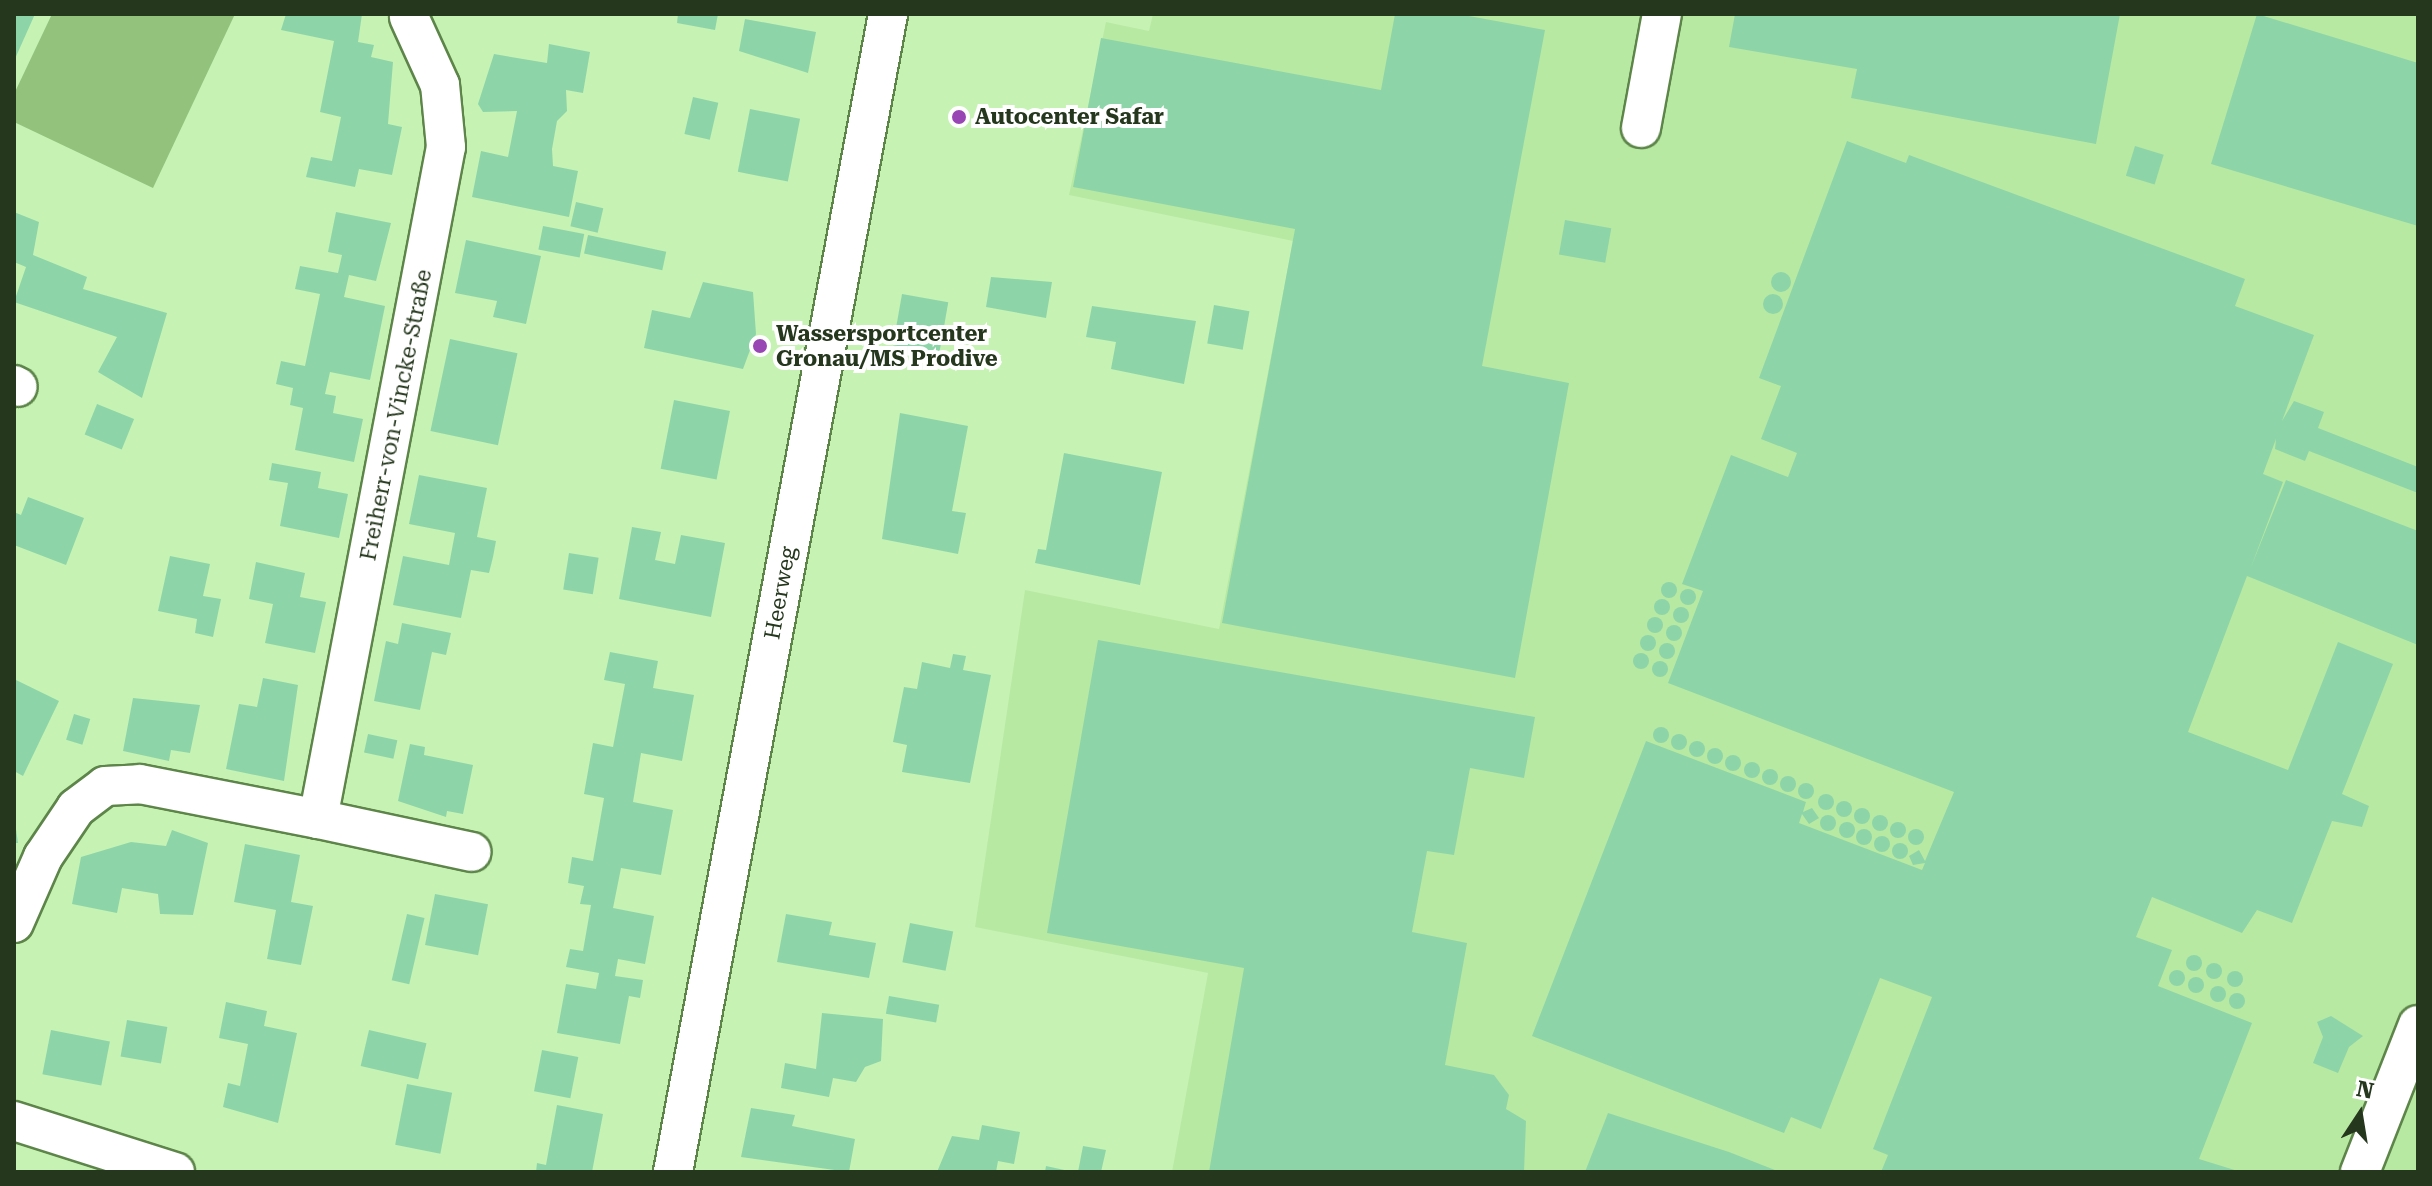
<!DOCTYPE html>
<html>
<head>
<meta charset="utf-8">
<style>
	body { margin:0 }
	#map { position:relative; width:2432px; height:1186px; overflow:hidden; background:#c6f3b3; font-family:"Roboto Serif",serif }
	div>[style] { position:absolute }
	.built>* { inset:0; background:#b8e9a2 }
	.green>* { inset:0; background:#92c27c }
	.building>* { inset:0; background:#8dd5a8; transform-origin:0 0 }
	.round { border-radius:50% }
	.roads { filter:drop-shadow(2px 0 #5d854a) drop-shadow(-2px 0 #5d854a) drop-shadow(0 2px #5d854a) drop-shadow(0 -2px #5d854a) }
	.minor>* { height:38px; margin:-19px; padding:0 19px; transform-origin:19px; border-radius:19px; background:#fff }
	.dots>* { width:22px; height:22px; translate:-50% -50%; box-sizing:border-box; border:4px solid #fff; border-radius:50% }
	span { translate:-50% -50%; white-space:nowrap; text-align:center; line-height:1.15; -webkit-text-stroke:8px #fff; paint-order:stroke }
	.poi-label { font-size:22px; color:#25371d; font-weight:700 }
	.left { translate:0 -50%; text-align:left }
	.street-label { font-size:22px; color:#25371d }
	.frame { position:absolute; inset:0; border:16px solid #25371d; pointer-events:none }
	.north { position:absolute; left:2320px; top:1074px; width:80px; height:80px; -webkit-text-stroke:6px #fff; paint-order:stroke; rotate:12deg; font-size:22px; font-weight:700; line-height:32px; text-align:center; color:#25371d }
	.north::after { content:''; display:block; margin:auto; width:28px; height:36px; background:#25371d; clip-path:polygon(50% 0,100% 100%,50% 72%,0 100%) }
</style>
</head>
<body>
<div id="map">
	<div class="built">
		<div style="clip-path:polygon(1153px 14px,2418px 14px,2418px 1172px,1172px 1172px,1208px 973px,975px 927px,1025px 590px,1219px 629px,1293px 241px,1069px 195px,1106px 22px,1149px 31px)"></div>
	</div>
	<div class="green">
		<div style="clip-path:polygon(52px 14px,235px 14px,153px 188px,14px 122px,14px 94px)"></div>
	</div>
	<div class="building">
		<div style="clip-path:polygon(14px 14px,35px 14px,14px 61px)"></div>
		<div style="clip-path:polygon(286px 14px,362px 14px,358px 42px,374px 45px,371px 57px,393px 62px,388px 124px,402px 127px,392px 175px,359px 169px,355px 187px,306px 177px,311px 157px,332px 161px,341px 117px,320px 112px,334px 41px,281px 30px)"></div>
		<div style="clip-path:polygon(678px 14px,718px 14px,715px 30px,677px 23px)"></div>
		<div style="clip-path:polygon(1395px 14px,1458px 14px,1545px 30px,1482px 366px,1569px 383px,1515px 678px,1222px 623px,1295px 229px,1073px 187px,1101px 38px,1381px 90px)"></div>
		<div style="clip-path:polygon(1735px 14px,2120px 14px,2096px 144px,1851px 98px,1857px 69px,1729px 47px)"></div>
		<div style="clip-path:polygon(2257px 14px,2418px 63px,2418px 226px,2211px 164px)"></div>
		<div style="clip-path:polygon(745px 19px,816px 32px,808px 73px,739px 51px)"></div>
		<div style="clip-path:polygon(549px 44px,590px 52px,583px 93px,566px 90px,567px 111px,557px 121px,552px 149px,553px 166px,578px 171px,569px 217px,472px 197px,481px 151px,508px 157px,517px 111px,483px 112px,478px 104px,494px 54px,547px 63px)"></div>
		<div style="left:693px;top:97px;width:26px;height:38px;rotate:13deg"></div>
		<div style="left:750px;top:109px;width:51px;height:64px;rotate:11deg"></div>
		<div style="clip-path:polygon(1847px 141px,1906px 163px,1909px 155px,2245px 279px,2235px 306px,2314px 335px,2282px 421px,2294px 401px,2324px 412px,2318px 428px,2418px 467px,2418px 493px,2309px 451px,2305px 461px,2275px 449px,2276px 439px,2263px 474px,2283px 482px,2251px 567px,2286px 480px,2418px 531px,2418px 645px,2247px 576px,2188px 732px,2288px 770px,2338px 642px,2393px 664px,2342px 794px,2369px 806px,2362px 827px,2332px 821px,2292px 923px,2257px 910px,2242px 933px,2152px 897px,2136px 937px,2172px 950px,2158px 986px,2252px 1023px,2199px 1159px,2241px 1172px,1881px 1172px,1888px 1155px,1873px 1149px,1932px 997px,1880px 978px,1821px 1129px,1791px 1117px,1784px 1133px,1532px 1036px,1646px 741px,1806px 802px,1803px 812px,1812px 808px,1819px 818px,1809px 824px,1802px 814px,1799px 823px,1922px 870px,1925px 863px,1913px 865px,1909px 856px,1919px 850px,1925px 861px,1954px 792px,1668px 683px,1703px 591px,1682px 584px,1731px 455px,1788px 477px,1797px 453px,1761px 439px,1781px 386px,1759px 378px)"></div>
		<div style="left:2135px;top:146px;width:30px;height:31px;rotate:17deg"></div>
		<div style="left:576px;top:202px;width:28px;height:25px;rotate:13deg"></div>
		<div style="clip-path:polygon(14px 212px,39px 222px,33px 255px,87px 277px,83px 289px,167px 313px,142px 398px,98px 372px,117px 337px,14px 302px,26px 267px,14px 262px)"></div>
		<div style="clip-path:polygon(336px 212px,391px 223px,376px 281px,349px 275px,344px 297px,385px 306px,370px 380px,330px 372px,325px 394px,336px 396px,333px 413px,363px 419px,354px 462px,295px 450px,303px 408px,290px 405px,293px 388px,276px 384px,281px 361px,305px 366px,320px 294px,295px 289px,300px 266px,338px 273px,342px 255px,328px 252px)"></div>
		<div style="left:1565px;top:220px;width:47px;height:35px;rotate:10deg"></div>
		<div style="left:543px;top:226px;width:42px;height:24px;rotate:11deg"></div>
		<div style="left:588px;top:235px;width:80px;height:19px;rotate:12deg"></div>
		<div style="clip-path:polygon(466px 240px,541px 256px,526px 324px,493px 317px,497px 301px,455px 293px)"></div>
		<div class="round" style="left:1771px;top:272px;width:20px;height:20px"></div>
		<div style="clip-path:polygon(991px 277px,1052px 282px,1046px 318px,986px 307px)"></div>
		<div style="clip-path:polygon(703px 282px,753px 292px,756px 334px,743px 369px,644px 348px,652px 310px,690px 318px)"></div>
		<div style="left:902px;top:294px;width:47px;height:52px;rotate:10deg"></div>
		<div class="round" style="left:1763px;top:294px;width:20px;height:20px"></div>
		<div style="left:1214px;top:305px;width:36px;height:39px;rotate:10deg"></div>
		<div style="clip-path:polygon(1092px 306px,1196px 321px,1184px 384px,1111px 369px,1116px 342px,1086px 337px)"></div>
		<div style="left:450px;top:339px;width:69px;height:94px;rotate:12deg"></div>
		<div style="left:674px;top:400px;width:57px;height:70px;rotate:11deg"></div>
		<div style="left:97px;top:404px;width:40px;height:33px;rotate:22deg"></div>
		<div style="clip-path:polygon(900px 413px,968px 426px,952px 511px,966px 513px,958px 554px,882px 539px)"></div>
		<div style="clip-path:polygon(1064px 453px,1162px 472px,1140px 585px,1035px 563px,1038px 549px,1046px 550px)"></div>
		<div style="clip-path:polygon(272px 463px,321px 472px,318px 488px,348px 494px,339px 538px,280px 526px,288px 483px,269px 480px)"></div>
		<div style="clip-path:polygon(419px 475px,487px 488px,477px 537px,496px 541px,493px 557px,489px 573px,471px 570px,461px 618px,393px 605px,403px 556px,449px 565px,455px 533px,409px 524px)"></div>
		<div style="clip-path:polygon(28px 497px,84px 518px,66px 565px,14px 545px,14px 512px,21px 515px)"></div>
		<div style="clip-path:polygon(632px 527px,661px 532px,655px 560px,675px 564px,681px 535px,725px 543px,711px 617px,619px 599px)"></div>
		<div style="left:569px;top:553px;width:30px;height:37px;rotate:9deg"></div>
		<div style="clip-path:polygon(170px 556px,210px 564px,203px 596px,221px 599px,213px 637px,195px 633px,197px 619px,158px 611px)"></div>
		<div style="clip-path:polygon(256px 562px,305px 573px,300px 597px,326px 602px,315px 653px,265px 643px,273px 604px,249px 599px)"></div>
		<div class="round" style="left:1661px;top:582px;width:16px;height:16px"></div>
		<div class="round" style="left:1680px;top:589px;width:16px;height:16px"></div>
		<div class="round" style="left:1654px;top:599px;width:16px;height:16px"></div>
		<div class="round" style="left:1673px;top:607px;width:16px;height:16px"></div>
		<div class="round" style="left:1647px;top:617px;width:16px;height:16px"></div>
		<div style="clip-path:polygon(402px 623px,451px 633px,446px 655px,432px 652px,420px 710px,374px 701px,386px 641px,398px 644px)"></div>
		<div class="round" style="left:1666px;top:625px;width:16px;height:16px"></div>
		<div class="round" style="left:1640px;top:635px;width:16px;height:16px"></div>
		<div style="clip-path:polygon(1098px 640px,1535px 717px,1524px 778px,1470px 768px,1454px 855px,1427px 851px,1412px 932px,1467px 943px,1445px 1065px,1494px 1075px,1509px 1095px,1506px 1109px,1526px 1121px,1524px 1172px,1209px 1172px,1244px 968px,1047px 933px)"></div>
		<div class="round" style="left:1659px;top:643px;width:16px;height:16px"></div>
		<div style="clip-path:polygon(610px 652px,658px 661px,653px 688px,694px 695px,682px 761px,641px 753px,633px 802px,673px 810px,661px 875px,621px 868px,613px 908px,654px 916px,645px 964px,618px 959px,615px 976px,643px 980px,640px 998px,629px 996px,620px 1044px,557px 1033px,566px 984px,596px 989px,599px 973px,566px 967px,570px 949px,583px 951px,591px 905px,580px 904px,584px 886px,568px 883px,572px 857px,593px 861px,604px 798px,584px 794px,593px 743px,613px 747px,625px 684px,604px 680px)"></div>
		<div class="round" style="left:1633px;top:653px;width:16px;height:16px"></div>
		<div style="clip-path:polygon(953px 654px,966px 656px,963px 670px,991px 675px,970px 783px,902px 772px,907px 745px,893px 742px,904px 687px,917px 689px,922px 662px,950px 668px)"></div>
		<div class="round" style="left:1652px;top:661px;width:16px;height:16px"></div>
		<div style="clip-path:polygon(263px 678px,298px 685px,284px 781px,226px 769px,239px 704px,257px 707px)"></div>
		<div style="clip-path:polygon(14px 679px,59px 701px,23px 776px,14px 771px)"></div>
		<div style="clip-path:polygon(133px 698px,200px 705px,190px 753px,171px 750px,169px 761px,123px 751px)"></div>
		<div style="left:74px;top:714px;width:17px;height:27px;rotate:17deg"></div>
		<div class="round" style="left:1653px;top:727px;width:16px;height:16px"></div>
		<div class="round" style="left:1671px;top:734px;width:16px;height:16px"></div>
		<div style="left:368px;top:734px;width:30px;height:19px;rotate:12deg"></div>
		<div class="round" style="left:1689px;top:741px;width:16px;height:16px"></div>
		<div style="clip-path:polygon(410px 744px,425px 747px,424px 755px,473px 765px,463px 814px,447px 811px,446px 817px,398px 801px)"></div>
		<div class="round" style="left:1707px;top:748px;width:16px;height:16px"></div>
		<div class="round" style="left:1725px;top:755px;width:16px;height:16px"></div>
		<div class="round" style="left:1744px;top:762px;width:16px;height:16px"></div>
		<div class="round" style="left:1762px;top:769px;width:16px;height:16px"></div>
		<div class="round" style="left:1780px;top:776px;width:16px;height:16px"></div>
		<div class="round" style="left:1798px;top:783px;width:16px;height:16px"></div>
		<div class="round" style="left:1818px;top:794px;width:16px;height:16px"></div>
		<div class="round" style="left:1836px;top:801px;width:16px;height:16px"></div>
		<div class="round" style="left:1854px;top:808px;width:16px;height:16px"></div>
		<div class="round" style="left:1872px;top:815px;width:16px;height:16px"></div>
		<div class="round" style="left:1820px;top:815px;width:16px;height:16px"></div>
		<div style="clip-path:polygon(14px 815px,18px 843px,14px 843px)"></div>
		<div class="round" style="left:1890px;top:822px;width:16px;height:16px"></div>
		<div class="round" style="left:1839px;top:822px;width:16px;height:16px"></div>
		<div class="round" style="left:1856px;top:829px;width:16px;height:16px"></div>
		<div class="round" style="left:1908px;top:829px;width:16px;height:16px"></div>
		<div style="clip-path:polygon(172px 830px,208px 843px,193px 915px,160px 914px,158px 894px,122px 888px,117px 913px,72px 904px,81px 857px,131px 842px,166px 846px)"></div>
		<div class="round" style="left:1874px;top:836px;width:16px;height:16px"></div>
		<div class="round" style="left:1892px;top:843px;width:16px;height:16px"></div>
		<div style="clip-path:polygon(245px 844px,300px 855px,291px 902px,313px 906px,301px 965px,267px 959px,276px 910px,234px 902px)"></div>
		<div style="left:435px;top:894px;width:54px;height:52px;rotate:11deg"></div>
		<div style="left:407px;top:914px;width:18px;height:68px;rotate:13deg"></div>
		<div style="clip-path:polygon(786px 914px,832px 922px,829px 935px,876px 943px,869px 978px,777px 962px)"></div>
		<div style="left:910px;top:923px;width:44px;height:40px;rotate:11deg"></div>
		<div class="round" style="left:2186px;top:955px;width:16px;height:16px"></div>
		<div class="round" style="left:2206px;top:963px;width:16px;height:16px"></div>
		<div class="round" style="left:2169px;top:970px;width:16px;height:16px"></div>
		<div class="round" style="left:2227px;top:971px;width:16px;height:16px"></div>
		<div class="round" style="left:2188px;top:977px;width:16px;height:16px"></div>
		<div class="round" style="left:2210px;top:986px;width:16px;height:16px"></div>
		<div class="round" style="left:2229px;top:993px;width:16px;height:16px"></div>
		<div style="left:889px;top:996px;width:51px;height:18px;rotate:10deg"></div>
		<div style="clip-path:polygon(226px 1002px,267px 1011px,264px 1026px,297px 1033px,278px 1123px,223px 1107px,228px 1083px,240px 1086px,248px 1044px,219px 1038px)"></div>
		<div style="clip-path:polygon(822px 1013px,883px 1019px,881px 1061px,865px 1067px,856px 1082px,833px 1078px,829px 1097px,781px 1088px,785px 1063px,816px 1069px)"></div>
		<div style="clip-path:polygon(2331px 1016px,2363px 1036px,2349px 1047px,2338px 1073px,2313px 1063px,2323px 1037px,2317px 1022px)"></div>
		<div style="left:127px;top:1020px;width:41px;height:37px;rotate:10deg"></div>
		<div style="left:51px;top:1030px;width:60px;height:45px;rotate:11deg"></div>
		<div style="left:369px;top:1030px;width:59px;height:37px;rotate:13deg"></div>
		<div style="left:542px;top:1050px;width:37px;height:42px;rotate:11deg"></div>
		<div style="left:407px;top:1084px;width:46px;height:62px;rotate:11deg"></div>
		<div style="clip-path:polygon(557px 1105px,603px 1114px,592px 1172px,536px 1172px,537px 1163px,546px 1165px)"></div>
		<div style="clip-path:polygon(751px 1108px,795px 1115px,792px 1126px,855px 1139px,849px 1172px,741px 1157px)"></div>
		<div style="clip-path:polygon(1608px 1113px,1729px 1152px,1780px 1172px,1585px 1172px)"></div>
		<div style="clip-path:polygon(982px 1125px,1020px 1132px,1014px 1164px,998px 1161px,996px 1172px,937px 1172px,952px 1136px,979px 1140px)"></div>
		<div style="clip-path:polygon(1083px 1146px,1106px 1150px,1101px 1172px,1078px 1172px)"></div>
		<div style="clip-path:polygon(1046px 1166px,1069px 1171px,1069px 1172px,1045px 1172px)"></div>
	</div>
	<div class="roads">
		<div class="minor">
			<div style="left:1641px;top:128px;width:116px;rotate:-79.6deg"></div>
			<div style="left:14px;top:385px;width:4px;rotate:27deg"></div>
			<div style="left:318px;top:819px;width:157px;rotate:12.1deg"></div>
			<div style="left:14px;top:923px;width:72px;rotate:-66.3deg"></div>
			<div style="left:43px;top:857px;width:59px;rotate:-56deg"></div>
			<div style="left:76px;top:808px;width:36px;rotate:-37deg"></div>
			<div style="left:105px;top:786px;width:35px;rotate:-3deg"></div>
			<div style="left:140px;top:784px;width:181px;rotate:11.1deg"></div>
			<div style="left:318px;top:819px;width:684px;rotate:-79.22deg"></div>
			<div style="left:446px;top:147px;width:62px;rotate:-95.5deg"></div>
			<div style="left:440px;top:85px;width:75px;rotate:-114.5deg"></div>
			<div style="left:14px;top:1121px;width:169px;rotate:17.6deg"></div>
			<div style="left:673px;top:1172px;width:1178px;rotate:-79.48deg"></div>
			<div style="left:2360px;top:1172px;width:158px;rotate:-68.5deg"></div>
		</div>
	</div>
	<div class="dots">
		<div style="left:959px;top:117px;background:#9946b5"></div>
		<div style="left:760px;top:346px;background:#9946b5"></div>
	</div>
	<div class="poi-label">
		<span class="left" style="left:975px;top:117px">Autocenter Safar</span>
		<span class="left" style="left:776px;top:346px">Wassersportcenter<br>Gronau/MS Prodive</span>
	</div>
	<div class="street-label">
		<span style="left:396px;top:415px;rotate:-79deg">Freiherr-von-Vincke-Straße</span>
		<span style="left:780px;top:593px;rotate:-80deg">Heerweg</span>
	</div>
	<div class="frame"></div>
	<div class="north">N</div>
</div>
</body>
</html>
